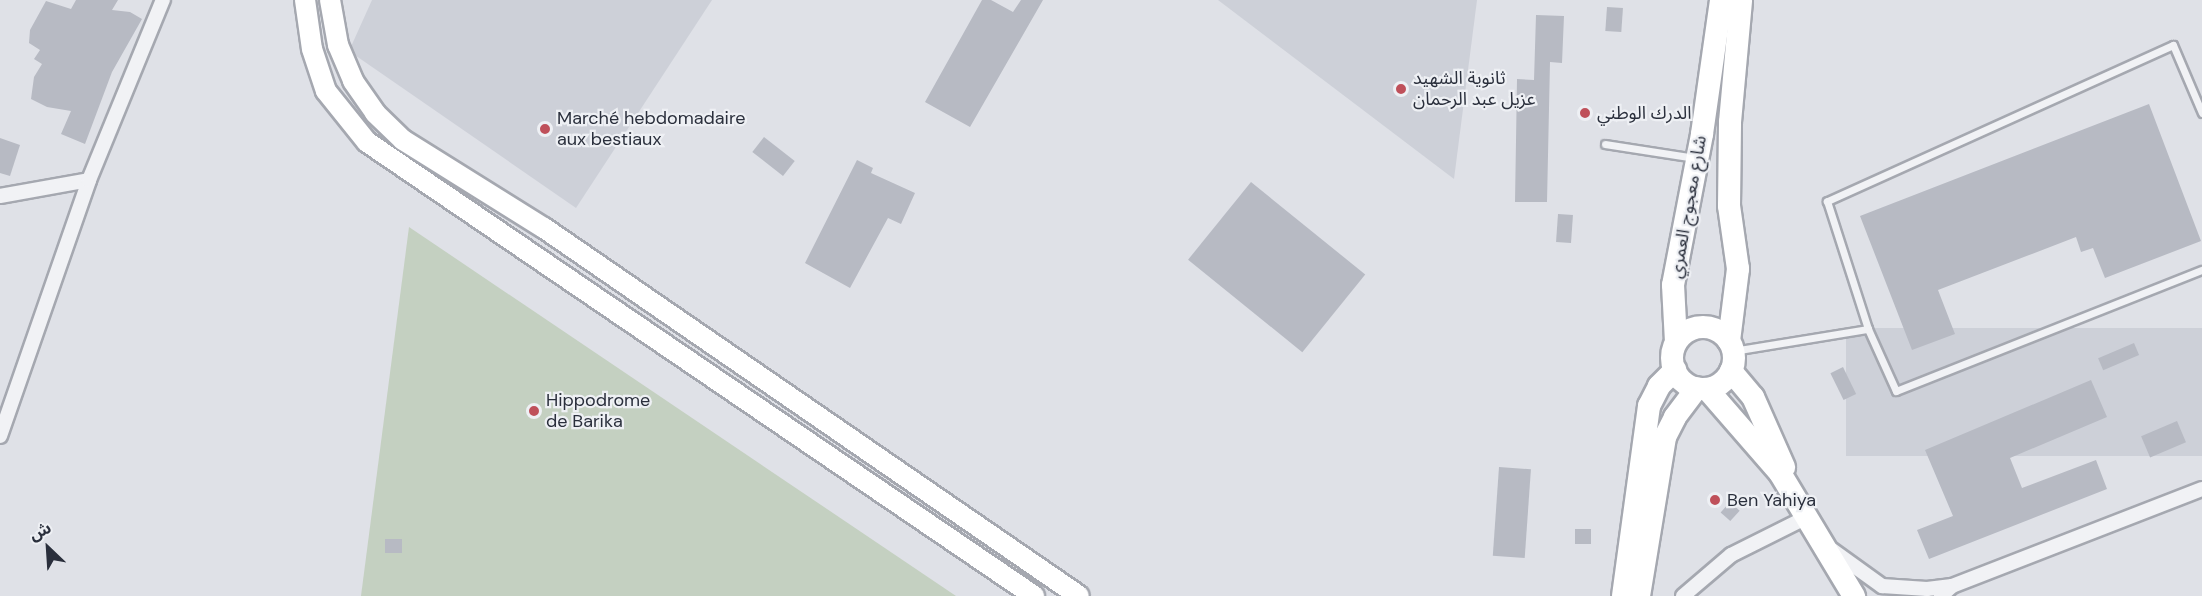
<!DOCTYPE html>
<html>
<head>
<meta charset="utf-8">
<style>
	body { margin:0 }
	#map { position:relative; width:2202px; height:596px; overflow:hidden; background:#dfe1e7; font-family:"DM Sans","Noto Sans Arabic",sans-serif }
	div>[style] { position:absolute }
	.built>* { inset:0; background:#cdd0d8; transform-origin:0 0 }
	.green>* { inset:0; background:#c4d0c1 }
	.building>* { inset:0; background:#b7bac3; transform-origin:0 0 }
	.roads { filter:drop-shadow(2px 0 #a5a8b0) drop-shadow(-2px 0 #a5a8b0) drop-shadow(0 2px #a5a8b0) drop-shadow(0 -2px #a5a8b0) }
	.lane>* { height:7px; margin:-3.5px; padding:0 3.5px; transform-origin:3.5px; border-radius:3.5px; background:#f1f2f5 }
	.street>* { height:14px; margin:-7px; padding:0 7px; transform-origin:7px; border-radius:7px; background:#f1f2f5 }
	.secondary>* { height:20px; margin:-10px; padding:0 10px; transform-origin:10px; border-radius:10px; background:#fff }
	.primary>* { height:22px; margin:-11px; padding:0 11px; transform-origin:11px; border-radius:11px; background:#fff }
	.primary>.ring { margin:-11px; padding:0; box-sizing:content-box; background:none; border:22px solid #fff; border-radius:50% }
	.dots>* { width:16px; height:16px; translate:-50% -50%; box-sizing:border-box; border:3px solid #eef0f4; border-radius:50% }
	span { translate:-50% -50%; white-space:nowrap; text-align:center; line-height:1.15; -webkit-text-stroke:4.5px #eef0f4; paint-order:stroke }
	.poi-label { font-size:18px; color:#2a2f3c }
	.left { translate:0 -50%; text-align:left }
	.street-label { font-size:18px; color:#2a2f3c }
	.north { position:absolute; left:18px; top:518px; width:60px; height:60px; -webkit-text-stroke:4px #eef0f4; paint-order:stroke; rotate:335deg; font-size:16px; font-weight:700; line-height:24px; text-align:center; color:#2a2f3c }
	.north::after { content:''; display:block; margin:auto; width:21px; height:27px; background:#2a2f3c; clip-path:polygon(50% 0,100% 100%,50% 72%,0 100%) }
</style>
</head>
<body>
<div id="map">
	<div class="built">
		<div style="clip-path:polygon(372px 0,712px 0,576px 208px,349px 51px)"></div>
		<div style="clip-path:polygon(1218px 0,1477px 0,1454px 179px)"></div>
		<div style="left:2202px;top:328px;width:128px;height:356px;rotate:90deg"></div>
	</div>
	<div class="green">
		<div style="clip-path:polygon(409px 227px,956px 596px,361px 596px)"></div>
	</div>
	<div class="building">
		<div style="clip-path:polygon(76px 0,118px 0,112px 10px,130px 12px,142px 19px,112px 72px,85px 144px,61px 134px,71px 111px,47px 107px,31px 99px,34px 77px,42px 64px,34px 59px,40px 50px,29px 43px,30px 30px,46px 1px,71px 9px)"></div>
		<div style="clip-path:polygon(982px 0,991px 0,1013px 12px,1021px 0,1043px 0,970px 127px,925px 102px)"></div>
		<div style="left:1607px;top:7px;width:16px;height:24px;rotate:4deg"></div>
		<div style="clip-path:polygon(1536px 15px,1564px 16px,1562px 63px,1550px 62px,1547px 202px,1515px 202px,1517px 79px,1534px 80px)"></div>
		<div style="clip-path:polygon(2149px 104px,2201px 241px,2105px 278px,2093px 248px,2081px 252px,2076px 237px,1938px 290px,1955px 334px,1912px 350px,1860px 216px)"></div>
		<div style="left:764px;top:137px;width:39px;height:19px;rotate:38deg"></div>
		<div style="clip-path:polygon(0 138px,20px 145px,10px 176px,0 173px)"></div>
		<div style="clip-path:polygon(857px 160px,873px 168px,871px 173px,915px 193px,901px 224px,888px 218px,850px 288px,805px 263px)"></div>
		<div style="left:1251px;top:182px;width:147px;height:100px;rotate:39deg"></div>
		<div style="left:1558px;top:214px;width:15px;height:28px;rotate:4deg"></div>
		<div style="left:2134px;top:343px;width:13px;height:39px;rotate:67deg"></div>
		<div style="left:1843px;top:367px;width:30px;height:14px;rotate:64deg"></div>
		<div style="clip-path:polygon(2091px 380px,2107px 417px,2010px 458px,2022px 488px,2096px 460px,2107px 489px,1929px 559px,1917px 530px,1953px 516px,1925px 450px)"></div>
		<div style="left:2177px;top:421px;width:23px;height:39px;rotate:67deg"></div>
		<div style="left:1499px;top:467px;width:32px;height:89px;rotate:4deg"></div>
		<div style="left:1730px;top:502px;width:13px;height:14px;rotate:42deg"></div>
		<div style="left:1575px;top:529px;width:16px;height:15px"></div>
		<div style="left:385px;top:539px;width:17px;height:14px"></div>
	</div>
	<div class="roads">
		<div class="lane">
			<div style="left:2202px;top:113px;width:74px;rotate:-113.1deg"></div>
			<div style="left:2173px;top:45px;width:380px;rotate:155.7deg"></div>
			<div style="left:1827px;top:201px;width:134px;rotate:72.2deg"></div>
			<div style="left:1868px;top:329px;width:68px;rotate:65.7deg"></div>
			<div style="left:1896px;top:391px;width:329px;rotate:-21.6deg"></div>
			<div style="left:1605px;top:144px;width:91px;rotate:8.8deg"></div>
			<div style="left:1733px;top:351px;width:137px;rotate:-9.3deg"></div>
		</div>
		<div class="street">
			<div style="left:0;top:196px;width:90px;rotate:-10.2deg"></div>
			<div style="left:0;top:436px;width:271px;rotate:-70.8deg"></div>
			<div style="left:89px;top:180px;width:195px;rotate:-67.7deg"></div>
			<div style="left:1832px;top:550px;width:62px;rotate:35.8deg"></div>
			<div style="left:1882px;top:586px;width:45px;rotate:3.8deg"></div>
			<div style="left:1927px;top:589px;width:25px;rotate:-7deg"></div>
			<div style="left:1952px;top:586px;width:15px;rotate:138deg"></div>
			<div style="left:1952px;top:586px;width:268px;rotate:-21.2deg"></div>
			<div style="left:1683px;top:596px;width:63px;rotate:-40.5deg"></div>
			<div style="left:1731px;top:555px;width:85px;rotate:-26.6deg"></div>
		</div>
		<div class="secondary">
			<div style="left:305px;top:0;width:49px;rotate:81.9deg"></div>
			<div style="left:312px;top:49px;width:44px;rotate:71.6deg"></div>
			<div style="left:326px;top:91px;width:65px;rotate:51.2deg"></div>
			<div style="left:367px;top:142px;width:807px;rotate:34.24deg"></div>
			<div style="left:330px;top:0;width:46px;rotate:79.9deg"></div>
			<div style="left:338px;top:45px;width:39px;rotate:67deg"></div>
			<div style="left:353px;top:81px;width:39px;rotate:55deg"></div>
			<div style="left:375px;top:113px;width:39px;rotate:44deg"></div>
			<div style="left:403px;top:140px;width:166px;rotate:32deg"></div>
			<div style="left:544px;top:228px;width:649px;rotate:34.52deg"></div>
		</div>
		<div class="primary">
			<div class="ring" style="left:1672px;top:327px;width:40px;height:40px"></div>
			<div style="left:1729px;top:341px;width:73px;rotate:-82.9deg"></div>
			<div style="left:1738px;top:269px;width:64px;rotate:-98.1deg"></div>
			<div style="left:1729px;top:206px;width:84px;rotate:-89.3deg"></div>
			<div style="left:1730px;top:122px;width:122px;rotate:-84.8deg"></div>
			<div style="left:1676px;top:342px;width:57px;rotate:-93deg"></div>
			<div style="left:1673px;top:285px;width:154px;rotate:-79.1deg"></div>
			<div style="left:1702px;top:134px;width:135px;rotate:-81.9deg"></div>
			<div style="left:1731px;top:371px;width:34px;rotate:50deg"></div>
			<div style="left:1753px;top:397px;width:77px;rotate:66.1deg"></div>
			<div style="left:1707px;top:389px;width:111px;rotate:49deg"></div>
			<div style="left:1780px;top:473px;width:144px;rotate:59deg"></div>
			<div style="left:1623px;top:596px;width:192px;rotate:-82.2deg"></div>
			<div style="left:1649px;top:406px;width:22px;rotate:-63deg"></div>
			<div style="left:1659px;top:386px;width:23px;rotate:-45deg"></div>
			<div style="left:1639px;top:596px;width:161px;rotate:-80.7deg"></div>
			<div style="left:1665px;top:437px;width:22px;rotate:-63deg"></div>
			<div style="left:1675px;top:417px;width:36px;rotate:-53deg"></div>
		</div>
	</div>
	<div class="dots">
		<div style="left:1401px;top:89px;background:#bf505a"></div>
		<div style="left:1585px;top:113px;background:#bf505a"></div>
		<div style="left:545px;top:129px;background:#bf505a"></div>
		<div style="left:534px;top:411px;background:#bf505a"></div>
		<div style="left:1715px;top:500px;background:#bf505a"></div>
	</div>
	<div class="poi-label">
		<span class="left" style="left:1413px;top:89px">ثانوية الشهيد<br>عزيل عبد الرحمان</span>
		<span class="left" style="left:1597px;top:113px">الدرك الوطني</span>
		<span class="left" style="left:557px;top:129px">Marché hebdomadaire<br>aux bestiaux</span>
		<span class="left" style="left:546px;top:411px">Hippodrome<br>de Barika</span>
		<span class="left" style="left:1727px;top:500px">Ben Yahiya</span>
	</div>
	<div class="street-label">
		<span style="left:1688px;top:207px;rotate:-80deg">شارع معجوج العمري</span>
	</div>
	<div class="north">ش</div>
</div>
</body>
</html>
